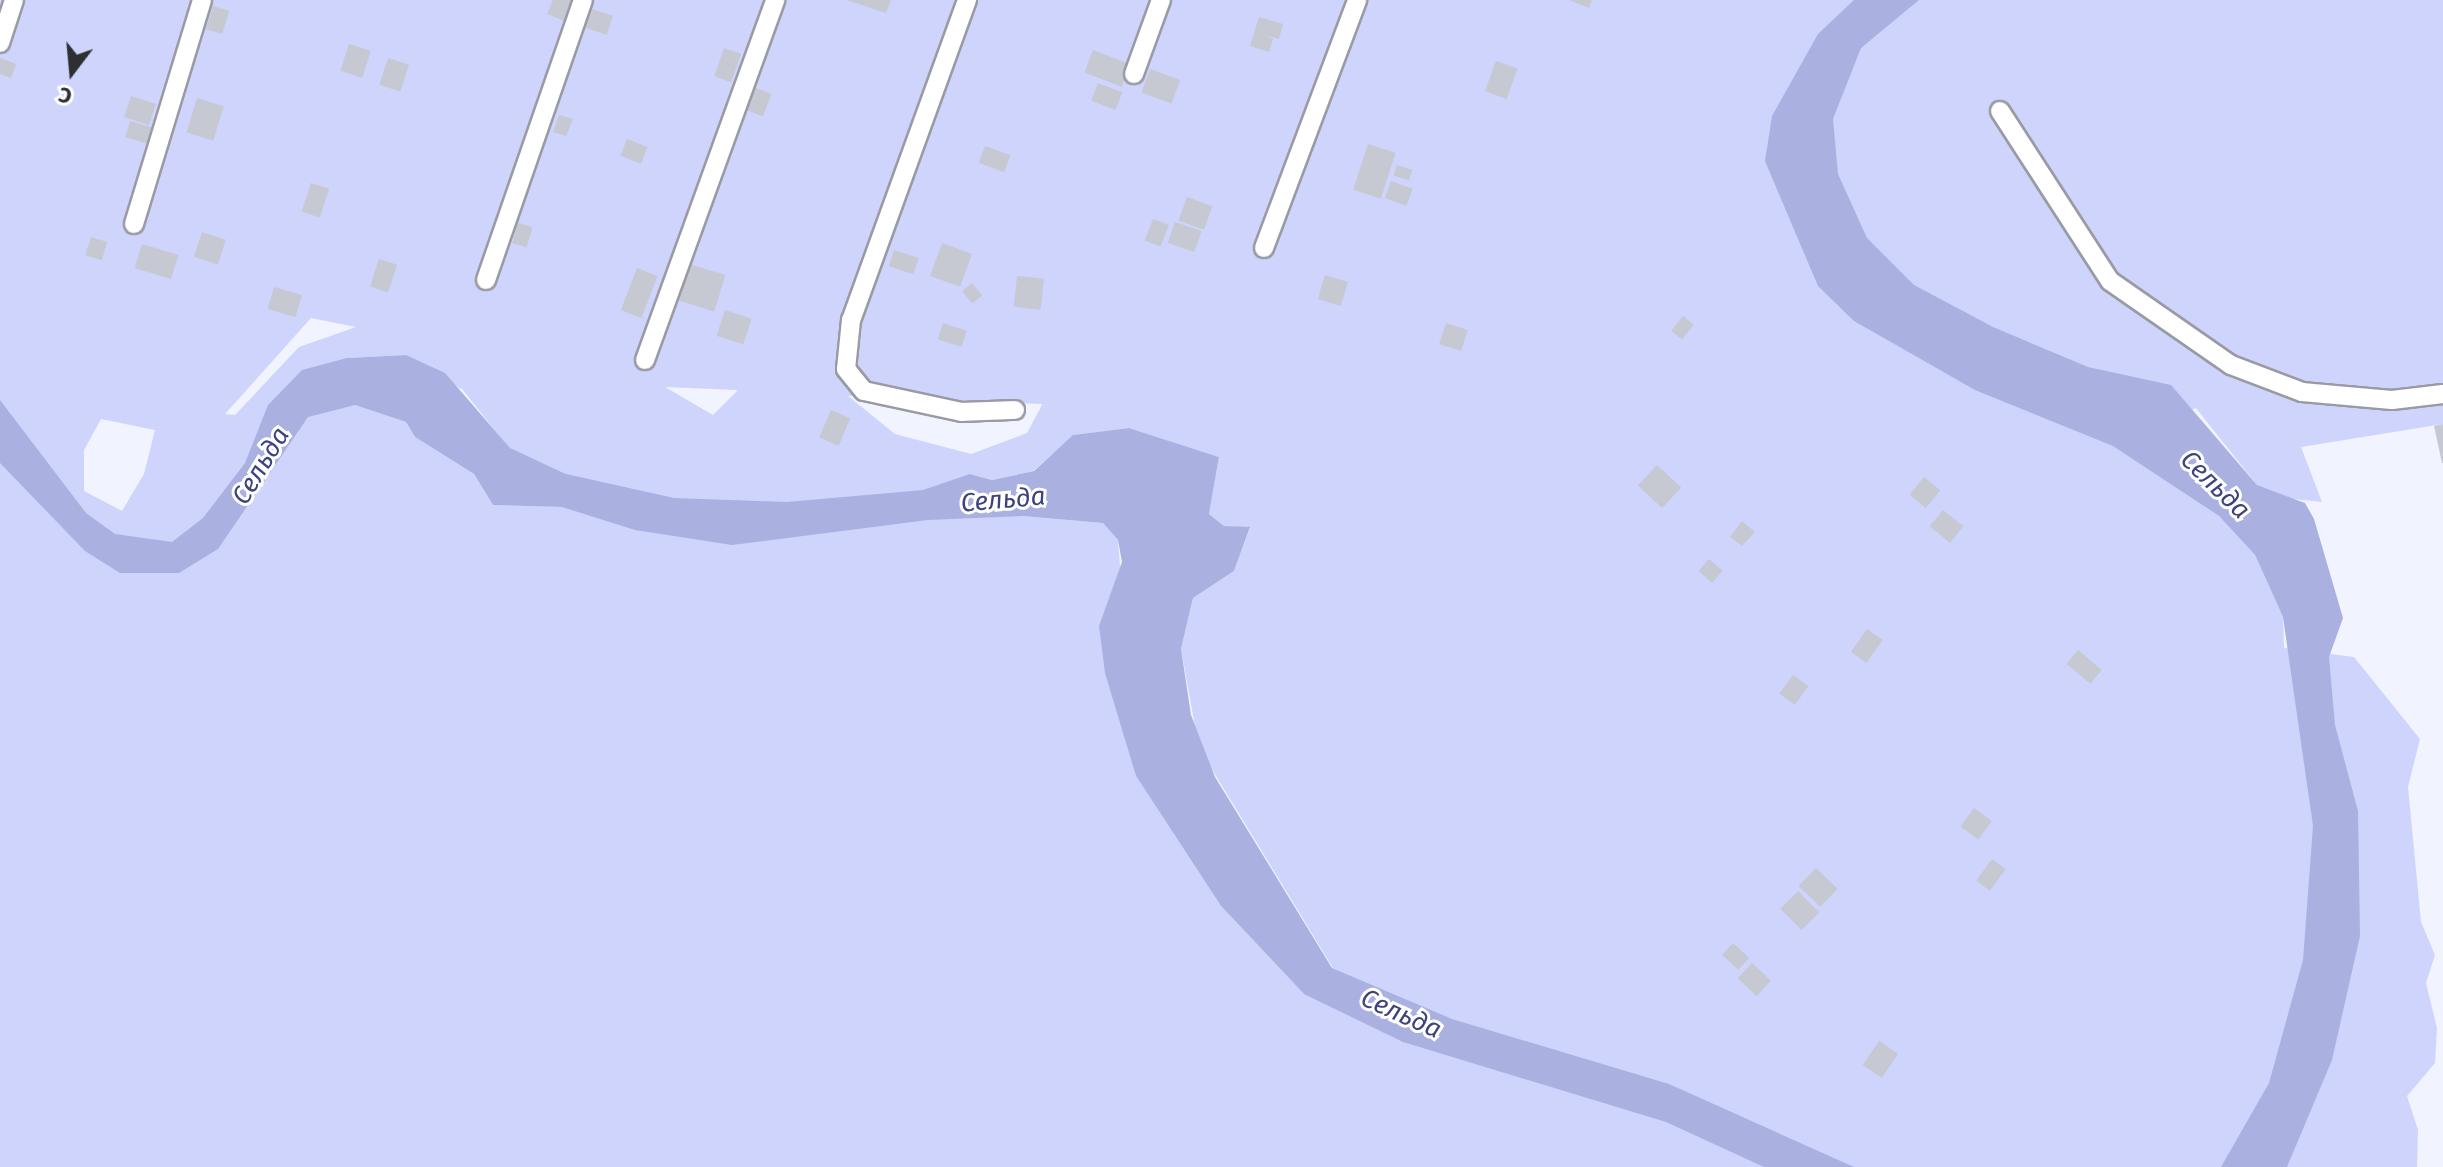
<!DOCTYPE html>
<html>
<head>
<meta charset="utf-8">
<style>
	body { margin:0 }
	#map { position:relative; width:2443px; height:1167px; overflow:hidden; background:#f1f3fe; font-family:"Fira Sans",sans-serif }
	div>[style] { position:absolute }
	.green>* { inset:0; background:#ced4fb }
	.water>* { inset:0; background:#aab1e0 }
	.building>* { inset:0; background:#c6c8d2; transform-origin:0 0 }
	.roads { filter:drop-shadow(2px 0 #999aa4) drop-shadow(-2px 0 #999aa4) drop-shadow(0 2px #999aa4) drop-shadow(0 -2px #999aa4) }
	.lane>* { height:18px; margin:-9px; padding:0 9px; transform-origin:9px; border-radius:9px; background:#fff }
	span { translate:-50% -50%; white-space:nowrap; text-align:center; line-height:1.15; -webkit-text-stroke:6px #fff; paint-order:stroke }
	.water-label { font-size:26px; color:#3e437e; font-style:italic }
	.north { position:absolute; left:32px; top:32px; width:80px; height:80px; -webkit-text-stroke:6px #fff; paint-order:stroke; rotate:196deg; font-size:22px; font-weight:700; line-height:32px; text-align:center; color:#2e2f33 }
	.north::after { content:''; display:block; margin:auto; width:28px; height:36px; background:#2e2f33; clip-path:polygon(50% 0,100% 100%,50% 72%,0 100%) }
</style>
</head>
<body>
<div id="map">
	<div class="green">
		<div style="clip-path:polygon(evenodd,0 0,2443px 0,2443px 424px,2301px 447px,2322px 502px,2278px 497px,2257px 485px,2196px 408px,2113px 445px,2219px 516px,2255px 555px,2283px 617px,2284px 648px,2354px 657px,2420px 739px,2408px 787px,2421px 922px,2435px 955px,2426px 983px,2437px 1028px,2435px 1063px,2407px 1096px,2418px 1130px,2417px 1167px,0 1167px,0 0,311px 318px,356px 327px,299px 347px,235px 415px,225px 414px,311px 318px,0 0,406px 355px,463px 390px,509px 448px,566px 474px,562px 507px,493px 505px,474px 474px,415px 437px,406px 422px,355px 405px,325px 407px,347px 358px,406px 355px,0 0,665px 387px,737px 390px,737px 391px,713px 415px,665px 387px,0 0,848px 396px,1042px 404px,1042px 405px,1027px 433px,971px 454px,895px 434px,848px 396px,0 0,101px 419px,155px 430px,144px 474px,122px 511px,84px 491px,84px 450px,101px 419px,0 0,1129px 428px,1219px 457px,1209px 514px,1224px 526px,1250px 528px,1234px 571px,1193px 598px,1181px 649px,1199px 748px,1333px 968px,1364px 984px,1304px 994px,1221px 906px,1136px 776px,1118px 540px,1103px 523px,1022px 516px,970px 474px,992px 480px,1033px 471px,1074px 435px,1129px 428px)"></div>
	</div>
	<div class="water">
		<div style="clip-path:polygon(1854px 0,1919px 0,1861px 48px,1833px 119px,1838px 174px,1867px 238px,1914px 285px,1993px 327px,2088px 367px,2171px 385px,2257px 485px,2305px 503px,2314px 519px,2343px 618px,2329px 657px,2335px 725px,2358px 811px,2360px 936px,2332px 1060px,2287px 1167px,2221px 1167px,2269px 1083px,2303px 960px,2313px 826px,2283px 617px,2255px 555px,2219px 516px,2113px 446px,1975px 390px,1854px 321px,1818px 286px,1765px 161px,1772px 116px,1818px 34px)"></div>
		<div style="clip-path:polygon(406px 355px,445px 373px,510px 448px,566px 474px,674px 498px,787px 502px,923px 490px,970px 474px,992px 480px,1034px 471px,1073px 435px,1129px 428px,1219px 457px,1209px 514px,1224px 526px,1250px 527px,1234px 571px,1193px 598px,1181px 649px,1191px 715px,1215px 777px,1332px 968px,1452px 1019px,1669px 1084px,1854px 1167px,1764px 1167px,1666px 1122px,1403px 1042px,1304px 994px,1221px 906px,1136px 776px,1105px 673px,1099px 626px,1122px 562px,1118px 540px,1103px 523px,1022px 516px,928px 520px,732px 545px,635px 530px,562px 507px,493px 505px,474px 474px,415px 437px,406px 422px,355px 405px,308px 417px,218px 549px,179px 573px,120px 573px,85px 551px,0 463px,0 400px,86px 513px,115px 534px,172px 542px,203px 518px,245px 463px,268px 405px,302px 370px,347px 358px)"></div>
	</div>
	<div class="building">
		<div style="clip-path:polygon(553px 0,573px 0,565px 21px,547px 14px)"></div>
		<div style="clip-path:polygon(847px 0,891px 0,886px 13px)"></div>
		<div style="clip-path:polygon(1569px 0,1592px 0,1589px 8px)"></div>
		<div style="left:213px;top:6px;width:17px;height:24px;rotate:17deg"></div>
		<div style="left:592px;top:9px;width:22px;height:20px;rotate:18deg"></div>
		<div style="clip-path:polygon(1259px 17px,1283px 24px,1279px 39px,1264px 35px,1273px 39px,1269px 52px,1250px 46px)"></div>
		<div style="left:349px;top:44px;width:23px;height:28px;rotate:18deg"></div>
		<div style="left:724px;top:48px;width:18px;height:30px;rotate:19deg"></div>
		<div style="left:1093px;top:50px;width:40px;height:24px;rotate:21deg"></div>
		<div style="clip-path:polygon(0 58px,16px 64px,11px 78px,0 74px)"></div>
		<div style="left:388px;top:58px;width:22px;height:28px;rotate:18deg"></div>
		<div style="left:1496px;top:61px;width:23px;height:32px;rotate:20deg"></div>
		<div style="left:1150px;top:69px;width:32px;height:25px;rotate:20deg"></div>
		<div style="left:1098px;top:83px;width:26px;height:19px;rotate:21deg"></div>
		<div style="left:751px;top:86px;width:22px;height:24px;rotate:21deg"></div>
		<div style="left:131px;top:96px;width:26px;height:22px;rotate:18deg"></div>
		<div style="left:197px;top:98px;width:28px;height:36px;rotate:17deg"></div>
		<div style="clip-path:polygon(559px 115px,573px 119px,566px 136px,553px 132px)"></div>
		<div style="left:130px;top:121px;width:25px;height:17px;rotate:16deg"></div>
		<div style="left:627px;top:139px;width:22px;height:18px;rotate:21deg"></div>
		<div style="left:1368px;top:144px;width:29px;height:48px;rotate:18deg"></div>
		<div style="left:985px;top:146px;width:27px;height:18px;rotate:20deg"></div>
		<div style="left:1397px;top:165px;width:16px;height:11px;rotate:18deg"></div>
		<div style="left:1391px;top:181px;width:23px;height:18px;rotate:20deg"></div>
		<div style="left:311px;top:183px;width:19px;height:30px;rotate:18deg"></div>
		<div style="left:1187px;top:197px;width:27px;height:25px;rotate:20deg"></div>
		<div style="left:1153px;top:219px;width:17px;height:23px;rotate:21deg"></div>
		<div style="left:1175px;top:222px;width:28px;height:22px;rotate:19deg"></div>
		<div style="left:518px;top:223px;width:15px;height:21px;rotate:16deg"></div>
		<div style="left:202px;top:232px;width:25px;height:26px;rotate:18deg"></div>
		<div style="left:91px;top:237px;width:17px;height:19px;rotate:17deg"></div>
		<div style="left:942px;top:243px;width:32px;height:35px;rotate:20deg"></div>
		<div style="left:142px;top:244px;width:38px;height:25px;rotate:17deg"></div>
		<div style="left:894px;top:250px;width:26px;height:17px;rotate:18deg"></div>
		<div style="left:379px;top:259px;width:19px;height:29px;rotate:18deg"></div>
		<div style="left:689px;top:264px;width:38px;height:38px;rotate:17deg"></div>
		<div style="left:637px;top:268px;width:22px;height:45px;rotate:21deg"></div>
		<div style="left:1325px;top:275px;width:24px;height:25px;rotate:17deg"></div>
		<div style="left:1017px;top:276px;width:27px;height:31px;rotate:6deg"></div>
		<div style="left:972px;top:283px;width:16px;height:13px;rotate:50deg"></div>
		<div style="left:274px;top:287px;width:29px;height:23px;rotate:16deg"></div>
		<div style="left:725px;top:310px;width:28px;height:27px;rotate:18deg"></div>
		<div style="left:1683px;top:316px;width:14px;height:19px;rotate:39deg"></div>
		<div style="left:943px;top:323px;width:25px;height:17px;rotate:18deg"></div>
		<div style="left:1446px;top:323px;width:23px;height:22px;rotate:18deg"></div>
		<div style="left:831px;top:410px;width:21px;height:30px;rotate:23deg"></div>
		<div style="clip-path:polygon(2443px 424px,2443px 463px,2442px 463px,2434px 426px)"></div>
		<div style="left:1657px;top:465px;width:33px;height:28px;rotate:43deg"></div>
		<div style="left:1924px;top:477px;width:21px;height:23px;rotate:39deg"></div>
		<div style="left:1943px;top:510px;width:26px;height:21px;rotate:39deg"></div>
		<div style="clip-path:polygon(1742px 521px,1755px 532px,1742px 546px,1730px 537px)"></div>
		<div style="left:1709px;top:559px;width:18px;height:16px;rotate:41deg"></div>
		<div style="left:1867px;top:629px;width:19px;height:28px;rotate:35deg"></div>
		<div style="left:2078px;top:650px;width:31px;height:18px;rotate:40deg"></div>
		<div style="left:1793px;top:675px;width:19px;height:23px;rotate:36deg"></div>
		<div style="left:1974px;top:808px;width:22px;height:23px;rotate:36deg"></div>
		<div style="left:1992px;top:859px;width:17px;height:27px;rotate:36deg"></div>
		<div style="left:1816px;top:868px;width:30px;height:25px;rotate:44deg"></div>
		<div style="left:1798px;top:891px;width:30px;height:25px;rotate:45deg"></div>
		<div style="left:1733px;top:943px;width:22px;height:16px;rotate:43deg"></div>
		<div style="left:1752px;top:963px;width:26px;height:21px;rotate:43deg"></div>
		<div style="left:1879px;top:1041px;width:23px;height:29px;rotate:34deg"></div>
	</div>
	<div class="roads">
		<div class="lane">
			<div style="left:967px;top:0;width:340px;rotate:109.9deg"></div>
			<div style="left:851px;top:320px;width:49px;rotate:95.8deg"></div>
			<div style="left:846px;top:369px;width:28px;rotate:51deg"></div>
			<div style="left:864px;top:391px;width:100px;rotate:12.1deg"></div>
			<div style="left:962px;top:412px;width:53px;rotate:-2.2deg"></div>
			<div style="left:0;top:43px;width:45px;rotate:-72deg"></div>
			<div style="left:1134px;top:74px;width:79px;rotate:-70deg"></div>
			<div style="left:2000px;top:111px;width:202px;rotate:57.1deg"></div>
			<div style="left:2110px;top:281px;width:147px;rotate:34.8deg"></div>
			<div style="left:2231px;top:365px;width:76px;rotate:20.8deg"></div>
			<div style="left:2302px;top:392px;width:90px;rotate:5.1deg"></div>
			<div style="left:2392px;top:400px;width:51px;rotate:-6.7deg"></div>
			<div style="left:134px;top:224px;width:234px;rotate:-73.1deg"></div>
			<div style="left:1264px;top:248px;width:265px;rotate:-69.4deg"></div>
			<div style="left:486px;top:280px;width:296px;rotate:-70.9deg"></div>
			<div style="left:645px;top:360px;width:383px;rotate:-70.1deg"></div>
		</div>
	</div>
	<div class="water-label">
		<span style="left:261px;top:466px;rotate:-59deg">Сельда</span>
		<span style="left:2215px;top:485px;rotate:44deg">Сельда</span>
		<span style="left:1003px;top:500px;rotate:-5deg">Сельда</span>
		<span style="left:1401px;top:1014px;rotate:24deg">Сельда</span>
	</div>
	<div class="north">С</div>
</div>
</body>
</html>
